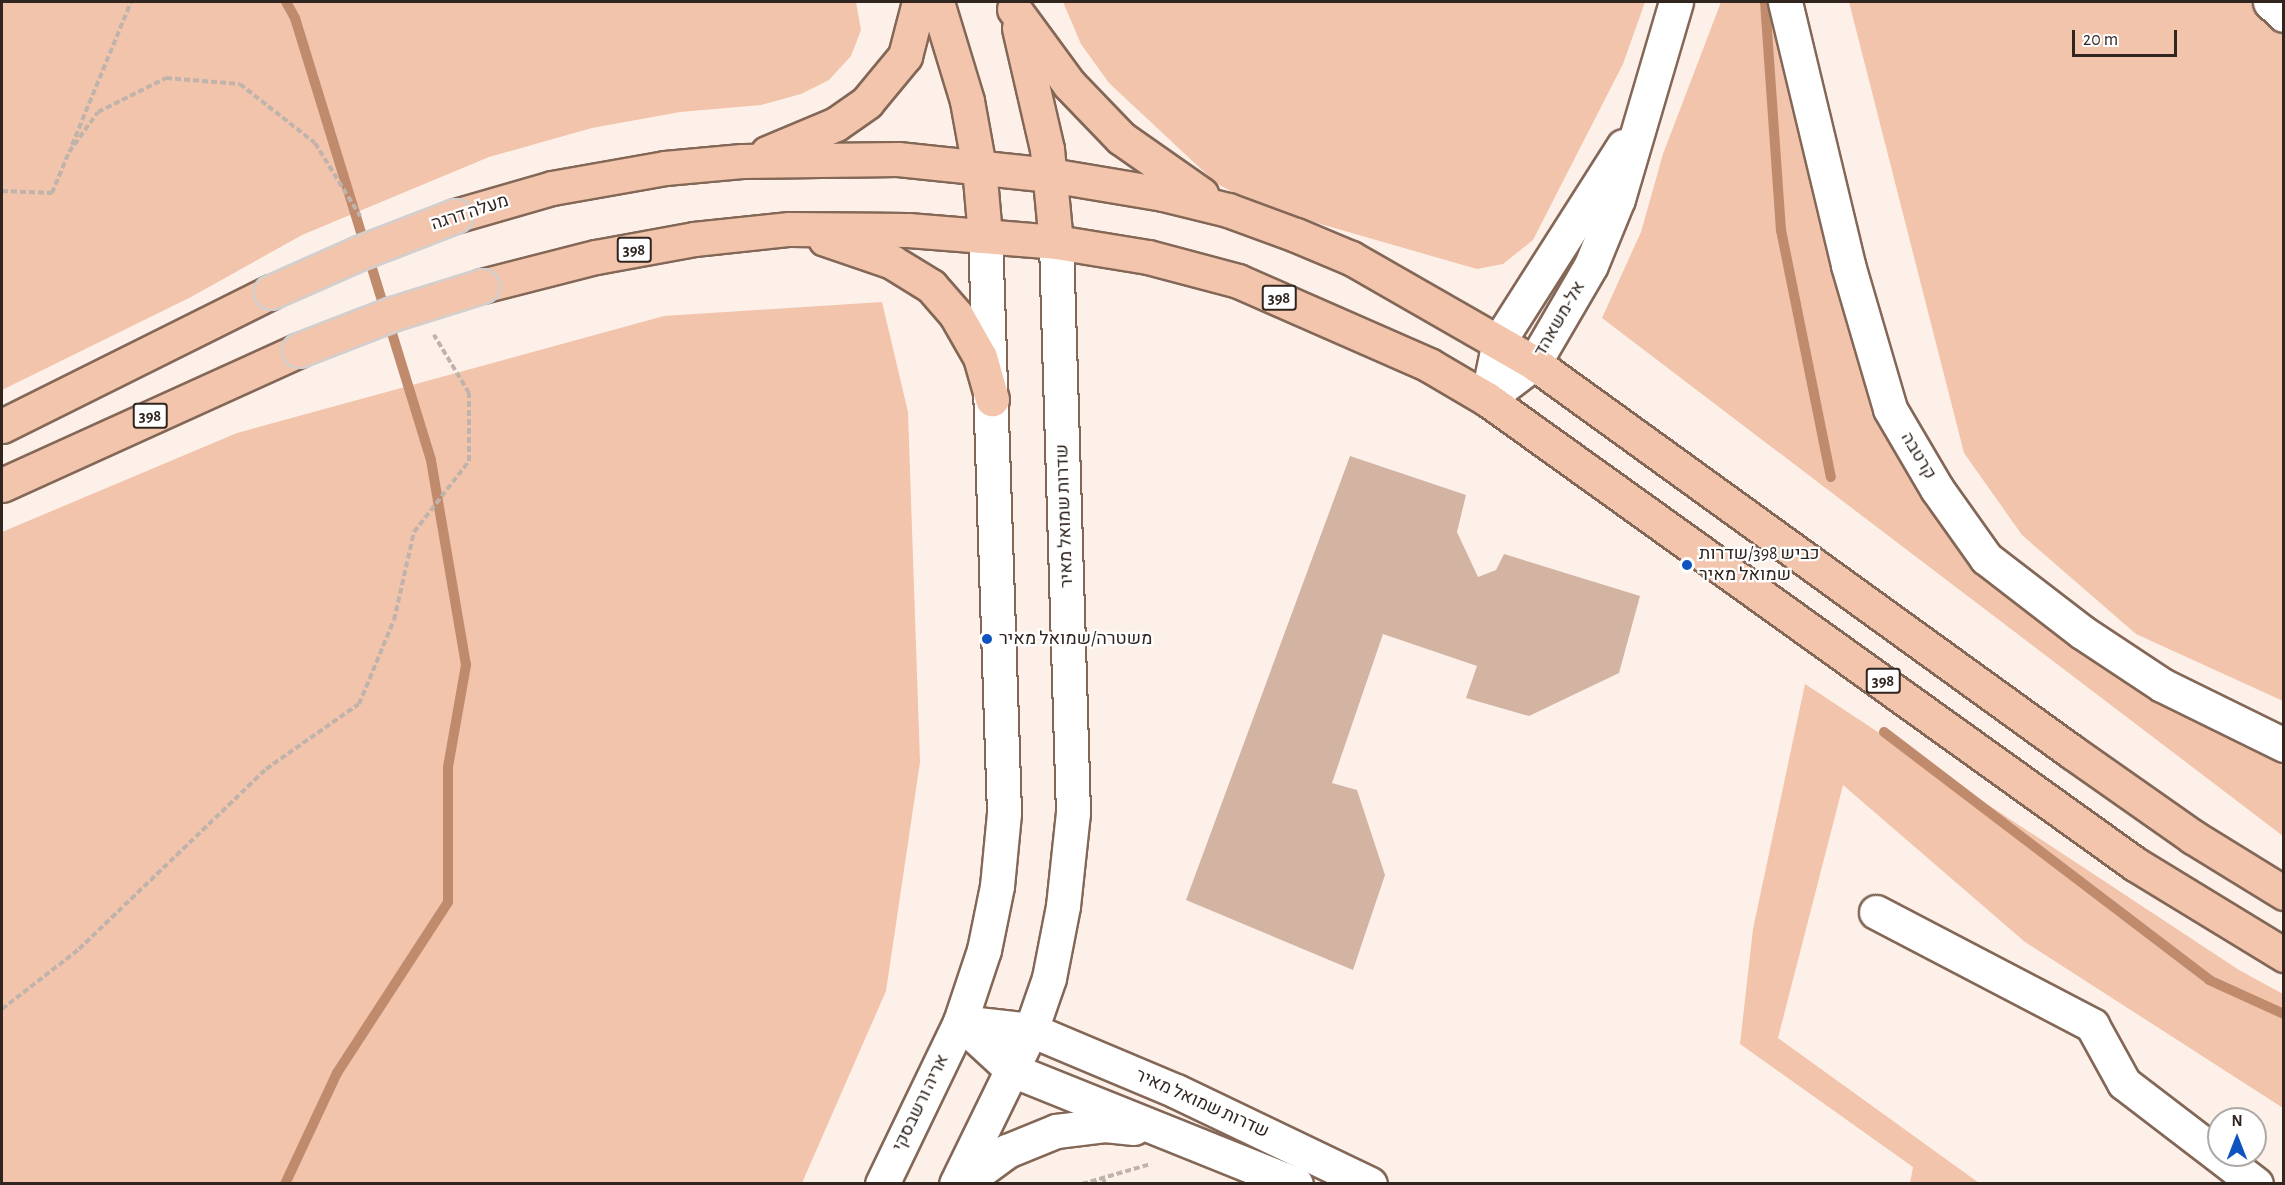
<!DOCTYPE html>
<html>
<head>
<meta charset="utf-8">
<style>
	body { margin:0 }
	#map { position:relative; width:2285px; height:1185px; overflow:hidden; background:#fdf0e8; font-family:"Alegreya Sans",Heebo,sans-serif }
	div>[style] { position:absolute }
	.green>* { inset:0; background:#f1c4ab }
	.stream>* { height:10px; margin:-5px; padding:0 5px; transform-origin:5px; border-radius:5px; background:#c08b6d }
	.building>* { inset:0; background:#d3b3a2 }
	.path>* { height:4px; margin-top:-2px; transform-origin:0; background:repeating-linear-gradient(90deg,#bfb3ab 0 6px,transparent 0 9px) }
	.roads { filter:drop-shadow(2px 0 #836757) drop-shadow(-2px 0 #836757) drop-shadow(0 2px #836757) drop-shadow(0 -2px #836757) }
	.minor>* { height:33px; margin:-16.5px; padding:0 16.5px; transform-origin:16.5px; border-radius:16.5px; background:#fff }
	.major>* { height:33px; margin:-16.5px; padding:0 16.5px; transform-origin:16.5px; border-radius:16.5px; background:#f2c5ac }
	.bridges { filter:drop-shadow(2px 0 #d2cfce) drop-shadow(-2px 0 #d2cfce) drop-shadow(0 2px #d2cfce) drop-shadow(0 -2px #d2cfce) }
	.major-bridge>* { height:33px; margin:-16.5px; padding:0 16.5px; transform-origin:16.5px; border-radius:16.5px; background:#f2c5ac }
	.dots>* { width:16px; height:16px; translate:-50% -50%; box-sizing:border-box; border:3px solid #fff; border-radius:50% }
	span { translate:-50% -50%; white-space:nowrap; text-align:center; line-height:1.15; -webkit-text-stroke:4.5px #fff; paint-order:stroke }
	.shield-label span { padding:2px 4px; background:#fff; border:2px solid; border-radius:4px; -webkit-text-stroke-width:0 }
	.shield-label { font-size:16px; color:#31251f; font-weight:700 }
	.street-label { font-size:18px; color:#31251f }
	.poi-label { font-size:18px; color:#31251f }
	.left { translate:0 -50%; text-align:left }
	.frame { position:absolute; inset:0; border:3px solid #31251f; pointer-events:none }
	.north { position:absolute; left:2207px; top:1107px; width:60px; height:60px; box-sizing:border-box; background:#fff; border:2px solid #ada8a5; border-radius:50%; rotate:0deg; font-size:16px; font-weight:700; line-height:24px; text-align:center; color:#31251f }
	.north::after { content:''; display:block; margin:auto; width:21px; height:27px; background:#0f53be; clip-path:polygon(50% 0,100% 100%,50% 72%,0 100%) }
	.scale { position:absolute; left:2072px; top:30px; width:105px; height:27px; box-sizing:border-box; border:3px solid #31251f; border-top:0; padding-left:8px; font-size:18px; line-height:21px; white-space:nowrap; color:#31251f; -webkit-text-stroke:4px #fff; paint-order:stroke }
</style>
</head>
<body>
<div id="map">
	<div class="green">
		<div style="clip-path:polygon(2px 2px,856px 2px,861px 30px,851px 56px,829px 80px,801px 94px,761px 105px,680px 112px,592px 128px,489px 157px,302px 235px,191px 297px,2px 390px)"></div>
		<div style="clip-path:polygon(1063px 2px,1645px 2px,1623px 64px,1533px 240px,1503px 264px,1477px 269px,1258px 206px,1216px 183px,1109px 83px,1081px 44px)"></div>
		<div style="clip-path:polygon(1721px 2px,1766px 2px,1873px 418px,1964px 551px,2283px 758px,2283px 836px,1602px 318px,1641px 232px,1663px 154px)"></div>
		<div style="clip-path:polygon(1849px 2px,2258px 2px,2283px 26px,2283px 701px,2136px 634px,2022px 535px,1964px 453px)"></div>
		<div style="clip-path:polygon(882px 302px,908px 412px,920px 762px,886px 991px,802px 1183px,2px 1183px,2px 532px,237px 433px,664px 316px)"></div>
		<div style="clip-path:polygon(1805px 684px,2239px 970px,2283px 994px,2283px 1108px,2025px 942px,1843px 785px,1778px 1038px,1979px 1183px,1910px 1183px,1913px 1167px,1740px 1044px,1753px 929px)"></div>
	</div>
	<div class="stream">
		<div style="left:1765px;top:2px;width:229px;rotate:86deg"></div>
		<div style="left:1781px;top:230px;width:252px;rotate:78.6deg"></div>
		<div style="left:1884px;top:732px;width:409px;rotate:37.3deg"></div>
		<div style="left:2209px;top:980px;width:82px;rotate:24.4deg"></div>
		<div style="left:285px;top:1184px;width:123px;rotate:-64.9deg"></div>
		<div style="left:337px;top:1073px;width:204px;rotate:-57deg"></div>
		<div style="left:448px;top:902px;width:135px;rotate:-90deg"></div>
		<div style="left:448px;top:767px;width:104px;rotate:-80deg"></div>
		<div style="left:466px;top:665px;width:208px;rotate:-99.7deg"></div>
		<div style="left:431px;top:460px;width:462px;rotate:-107.1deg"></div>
		<div style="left:295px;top:18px;width:18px;rotate:-119deg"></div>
	</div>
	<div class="building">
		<div style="clip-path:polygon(1350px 456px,1466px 495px,1457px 532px,1478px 577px,1496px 570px,1504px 554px,1640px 596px,1619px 673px,1529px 716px,1466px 698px,1477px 666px,1383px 634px,1332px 783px,1357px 790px,1385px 875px,1353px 970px,1186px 900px)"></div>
	</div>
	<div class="path">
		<div style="left:72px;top:145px;width:155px;rotate:-67.6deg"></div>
		<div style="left:69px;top:152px;width:49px;rotate:-54.1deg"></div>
		<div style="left:98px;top:112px;width:76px;rotate:-26.6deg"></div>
		<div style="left:166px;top:78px;width:74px;rotate:4.6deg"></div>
		<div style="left:240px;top:84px;width:95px;rotate:38.2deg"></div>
		<div style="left:315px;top:143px;width:86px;rotate:58.3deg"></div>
		<div style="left:2px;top:191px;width:50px;rotate:2.3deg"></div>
		<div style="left:52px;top:193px;width:44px;rotate:-67.5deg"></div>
		<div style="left:2px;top:1009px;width:98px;rotate:-37.9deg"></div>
		<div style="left:79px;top:949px;width:260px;rotate:-43.9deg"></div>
		<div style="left:266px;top:769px;width:113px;rotate:-35deg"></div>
		<div style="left:359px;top:704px;width:91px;rotate:-67.4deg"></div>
		<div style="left:394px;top:620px;width:90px;rotate:-77.2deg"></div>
		<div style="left:414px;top:532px;width:90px;rotate:-52.2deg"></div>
		<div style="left:469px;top:461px;width:68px;rotate:-90deg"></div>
		<div style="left:469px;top:393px;width:68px;rotate:-121.1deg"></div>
		<div style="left:1102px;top:1177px;width:8px;rotate:60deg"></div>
		<div style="left:1082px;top:1184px;width:72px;rotate:-16.2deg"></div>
	</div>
	<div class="roads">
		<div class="minor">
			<div style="left:1785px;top:2px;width:270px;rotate:76.5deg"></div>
			<div style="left:1848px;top:265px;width:150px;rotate:73.7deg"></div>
			<div style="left:1890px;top:409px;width:93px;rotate:59.6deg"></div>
			<div style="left:1937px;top:489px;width:85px;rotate:54.6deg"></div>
			<div style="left:1986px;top:558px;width:121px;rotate:37.6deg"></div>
			<div style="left:2082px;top:632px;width:96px;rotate:33.5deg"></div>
			<div style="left:2162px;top:685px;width:136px;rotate:26.2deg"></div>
			<div style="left:2270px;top:2px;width:19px;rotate:43deg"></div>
			<div style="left:1487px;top:399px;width:59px;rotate:-37.5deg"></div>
			<div style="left:1534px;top:363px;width:113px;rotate:-59.8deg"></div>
			<div style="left:1591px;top:265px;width:71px;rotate:-67.8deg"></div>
			<div style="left:1618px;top:199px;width:205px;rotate:-73.6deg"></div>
			<div style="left:1487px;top:399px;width:59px;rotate:-78.3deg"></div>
			<div style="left:1499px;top:341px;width:231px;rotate:-57.5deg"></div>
			<div style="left:1876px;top:912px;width:244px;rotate:27.6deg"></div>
			<div style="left:2092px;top:1025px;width:66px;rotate:61.1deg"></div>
			<div style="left:2124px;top:1083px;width:166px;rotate:37.4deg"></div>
			<div style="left:960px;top:1022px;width:71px;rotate:6.4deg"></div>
			<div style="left:1031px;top:1030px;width:157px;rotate:22.8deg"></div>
			<div style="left:1176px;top:1091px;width:215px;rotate:25.6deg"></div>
			<div style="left:960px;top:1022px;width:71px;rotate:42.7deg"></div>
			<div style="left:1012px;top:1070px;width:306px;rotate:21.9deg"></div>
			<div style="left:882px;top:1184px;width:180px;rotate:-64.3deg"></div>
			<div style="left:960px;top:1022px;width:76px;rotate:-71.6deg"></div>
			<div style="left:984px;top:950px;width:65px;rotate:-78.5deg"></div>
			<div style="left:997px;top:886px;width:73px;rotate:-84.5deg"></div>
			<div style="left:1004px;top:813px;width:578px;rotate:-91.88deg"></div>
			<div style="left:956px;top:1184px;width:171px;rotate:-64deg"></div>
			<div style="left:1031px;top:1030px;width:55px;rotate:-70.9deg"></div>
			<div style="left:1049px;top:978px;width:73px;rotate:-79deg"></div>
			<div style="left:1063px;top:906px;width:94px;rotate:-83.9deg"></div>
			<div style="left:1073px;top:813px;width:571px;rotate:-91.71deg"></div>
			<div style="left:962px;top:1184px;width:56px;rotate:-36.3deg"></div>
			<div style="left:1007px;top:1151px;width:53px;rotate:-22.2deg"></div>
			<div style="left:1056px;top:1131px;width:49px;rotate:-7deg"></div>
			<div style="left:1105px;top:1125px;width:29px;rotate:6deg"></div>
		</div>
		<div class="major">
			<div style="left:937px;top:2px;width:103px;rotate:73.1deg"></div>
			<div style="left:967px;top:101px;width:67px;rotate:79.7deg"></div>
			<div style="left:979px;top:167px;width:68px;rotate:85deg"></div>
			<div style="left:1014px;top:9px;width:93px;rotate:53.7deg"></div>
			<div style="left:1069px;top:84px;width:75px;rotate:46.1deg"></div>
			<div style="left:1121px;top:138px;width:98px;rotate:35deg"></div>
			<div style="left:1019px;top:28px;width:124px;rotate:77deg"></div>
			<div style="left:1047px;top:149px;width:93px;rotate:84.5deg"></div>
			<div style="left:767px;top:153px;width:75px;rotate:-22.8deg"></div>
			<div style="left:836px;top:124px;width:38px;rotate:-35deg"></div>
			<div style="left:867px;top:102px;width:60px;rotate:-50.4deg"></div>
			<div style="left:905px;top:56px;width:56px;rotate:-75.5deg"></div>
			<div style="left:455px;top:216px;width:101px;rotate:-16.1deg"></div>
			<div style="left:552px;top:188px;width:115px;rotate:-10deg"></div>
			<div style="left:665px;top:168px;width:77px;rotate:-5.2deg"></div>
			<div style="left:742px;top:161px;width:156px;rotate:-0.7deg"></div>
			<div style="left:898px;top:159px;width:153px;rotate:6deg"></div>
			<div style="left:1050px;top:175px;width:115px;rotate:9.5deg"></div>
			<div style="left:1163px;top:194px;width:67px;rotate:13.8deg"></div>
			<div style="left:1228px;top:210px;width:72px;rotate:20.2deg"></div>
			<div style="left:1296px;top:235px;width:60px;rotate:22.7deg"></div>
			<div style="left:1351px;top:258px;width:211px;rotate:29.8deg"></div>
			<div style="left:1534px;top:363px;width:664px;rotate:35.87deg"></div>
			<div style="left:2072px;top:752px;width:148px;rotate:35.1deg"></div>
			<div style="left:2193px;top:837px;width:107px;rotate:31.6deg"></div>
			<div style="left:825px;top:239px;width:71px;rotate:18.9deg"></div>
			<div style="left:892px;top:262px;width:46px;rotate:31.6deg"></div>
			<div style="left:931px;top:286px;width:38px;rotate:49deg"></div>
			<div style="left:956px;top:315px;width:48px;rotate:60.3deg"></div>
			<div style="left:980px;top:357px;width:44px;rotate:74.1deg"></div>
			<div style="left:482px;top:286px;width:118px;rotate:-14.3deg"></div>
			<div style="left:596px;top:257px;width:100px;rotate:-10.4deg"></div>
			<div style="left:694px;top:239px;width:96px;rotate:-6deg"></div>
			<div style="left:789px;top:229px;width:119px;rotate:0.5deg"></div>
			<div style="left:908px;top:230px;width:148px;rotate:4.6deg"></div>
			<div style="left:1056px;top:242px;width:93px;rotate:9.3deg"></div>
			<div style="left:1148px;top:257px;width:93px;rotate:14.9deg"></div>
			<div style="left:1238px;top:281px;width:209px;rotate:23.7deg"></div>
			<div style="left:1429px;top:365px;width:67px;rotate:30.4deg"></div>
			<div style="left:1487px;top:399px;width:798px;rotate:35.66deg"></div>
			<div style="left:2135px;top:864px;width:175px;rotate:31.4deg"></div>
			<div style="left:2px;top:426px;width:301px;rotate:-26.5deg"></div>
			<div style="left:2px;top:485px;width:326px;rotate:-24.4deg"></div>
		</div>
	</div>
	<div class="bridges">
		<div class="major-bridge">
			<div style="left:271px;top:292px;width:96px;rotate:-23.9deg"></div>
			<div style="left:359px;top:253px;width:103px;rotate:-21.1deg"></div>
			<div style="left:299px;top:350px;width:100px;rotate:-21.2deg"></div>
			<div style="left:392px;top:314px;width:94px;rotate:-17.3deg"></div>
		</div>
	</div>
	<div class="dots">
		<div style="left:1687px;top:565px;background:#0f53be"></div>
		<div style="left:987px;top:639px;background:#0f53be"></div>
	</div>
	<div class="shield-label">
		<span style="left:634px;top:250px">398</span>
		<span style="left:1279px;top:298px">398</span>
		<span style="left:150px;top:416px">398</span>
		<span style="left:1883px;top:681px">398</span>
	</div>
	<div class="street-label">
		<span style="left:470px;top:213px;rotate:-18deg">מעלה דרגה</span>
		<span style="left:1560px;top:319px;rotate:-60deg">אל-משאהד</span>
		<span style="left:1918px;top:456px;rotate:59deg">קרטבה</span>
		<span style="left:1065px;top:516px;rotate:-92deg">שדרות שמואל מאיר</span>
		<span style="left:921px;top:1103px;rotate:-64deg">אריה ורשבסקי</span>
		<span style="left:1202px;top:1104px;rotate:24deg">שדרות שמואל מאיר</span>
	</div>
	<div class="poi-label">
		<span class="left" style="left:1699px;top:565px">כביש 398/שדרות<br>שמואל מאיר</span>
		<span class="left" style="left:999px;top:639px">משטרה/שמואל מאיר</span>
	</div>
	<div class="frame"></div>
	<div class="north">N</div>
	<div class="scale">20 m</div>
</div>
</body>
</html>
